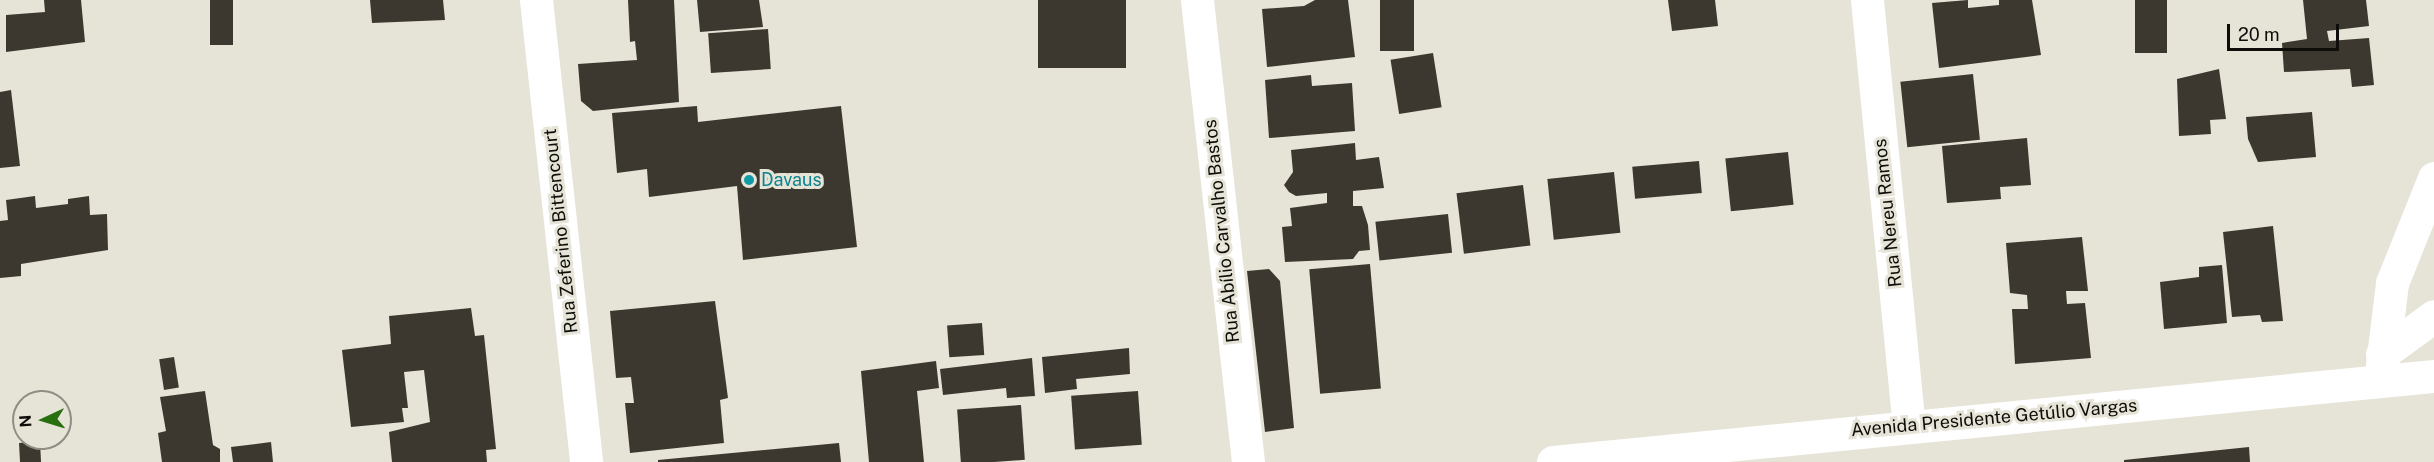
<!DOCTYPE html>
<html>
<head>
<meta charset="utf-8">
<style>
	body { margin:0 }
	#map { position:relative; width:2434px; height:462px; overflow:hidden; background:#e6e3d7; font-family:"Public Sans",sans-serif }
	div>[style] { position:absolute }
	.building>* { inset:0; background:#3d382f; transform-origin:0 0 }
	.minor>* { height:33px; margin:-16.5px; padding:0 16.5px; transform-origin:16.5px; border-radius:16.5px; background:#fff }
	.major>* { height:33px; margin:-16.5px; padding:0 16.5px; transform-origin:16.5px; border-radius:16.5px; background:#fff }
	.dots>* { width:16px; height:16px; translate:-50% -50%; box-sizing:border-box; border:3px solid #e6e3d7; border-radius:50% }
	span { translate:-50% -50%; white-space:nowrap; text-align:center; line-height:1.15; -webkit-text-stroke:6px #e6e3d7; paint-order:stroke }
	.culture-label { font-size:18px; color:#0d838f }
	.left { translate:0 -50%; text-align:left }
	.street-label { font-size:18px; color:#0e0d09 }
	.north { position:absolute; left:12px; top:390px; width:60px; height:60px; box-sizing:border-box; background:#e6e3d7; border:2px solid #908d85; border-radius:50%; rotate:266deg; font-size:16px; font-weight:700; line-height:24px; text-align:center; color:#0e0d09 }
	.north::after { content:''; display:block; margin:auto; width:21px; height:27px; background:#286f0e; clip-path:polygon(50% 0,100% 100%,50% 72%,0 100%) }
	.scale { position:absolute; left:2227px; top:24px; width:112px; height:27px; box-sizing:border-box; border:3px solid #0e0d09; border-top:0; padding-left:8px; font-size:18px; line-height:21px; white-space:nowrap; color:#0e0d09; -webkit-text-stroke:4px #e6e3d7; paint-order:stroke }
</style>
</head>
<body>
<div id="map">
	<div class="building">
		<div style="clip-path:polygon(44px 0,81px 0,85px 42px,6px 52px,6px 15px,45px 12px)"></div>
		<div style="left:210px;top:0;width:23px;height:45px"></div>
		<div style="clip-path:polygon(370px 0,443px 0,445px 20px,372px 23px)"></div>
		<div style="clip-path:polygon(628px 0,674px 0,679px 102px,593px 111px,581px 101px,578px 64px,637px 60px,635px 41px,630px 42px)"></div>
		<div style="clip-path:polygon(697px 0,759px 0,763px 27px,700px 32px)"></div>
		<div style="left:1038px;top:0;width:88px;height:68px"></div>
		<div style="clip-path:polygon(1315px 0,1348px 0,1355px 57px,1267px 67px,1262px 9px,1304px 6px)"></div>
		<div style="left:1380px;top:0;width:34px;height:51px"></div>
		<div style="clip-path:polygon(1668px 0,1715px 0,1718px 26px,1672px 31px)"></div>
		<div style="clip-path:polygon(1968px 0,1968px 8px,1999px 5px,1999px 0,2032px 0,2041px 55px,1939px 68px,1932px 3px)"></div>
		<div style="left:2135px;top:0;width:32px;height:53px"></div>
		<div style="clip-path:polygon(2303px 0,2366px 0,2369px 26px,2327px 31px,2329px 41px,2369px 38px,2374px 85px,2352px 87px,2350px 69px,2284px 72px,2282px 43px,2307px 39px)"></div>
		<div style="left:768px;top:29px;width:40px;height:60px;rotate:86deg"></div>
		<div style="left:1433px;top:53px;width:55px;height:43px;rotate:81deg"></div>
		<div style="clip-path:polygon(2219px 69px,2226px 119px,2210px 120px,2211px 134px,2179px 136px,2177px 79px)"></div>
		<div style="left:1973px;top:74px;width:66px;height:73px;rotate:84deg"></div>
		<div style="clip-path:polygon(1311px 75px,1312px 86px,1352px 83px,1355px 131px,1269px 138px,1265px 80px)"></div>
		<div style="clip-path:polygon(11px 90px,20px 166px,0 168px,0 92px)"></div>
		<div style="clip-path:polygon(697px 106px,698px 122px,841px 106px,857px 247px,743px 260px,737px 186px,649px 197px,647px 169px,617px 173px,612px 113px)"></div>
		<div style="clip-path:polygon(2312px 112px,2316px 157px,2258px 162px,2248px 139px,2246px 117px)"></div>
		<div style="clip-path:polygon(2027px 138px,2031px 185px,2000px 187px,2001px 199px,1947px 203px,1942px 146px)"></div>
		<div style="clip-path:polygon(1355px 143px,1356px 160px,1379px 157px,1384px 188px,1353px 191px,1353px 206px,1362px 206px,1368px 225px,1370px 250px,1359px 251px,1353px 259px,1285px 262px,1282px 227px,1292px 226px,1290px 208px,1327px 203px,1327px 193px,1296px 196px,1289px 192px,1284px 185px,1293px 172px,1291px 150px)"></div>
		<div style="left:1788px;top:152px;width:53px;height:63px;rotate:84deg"></div>
		<div style="left:1699px;top:161px;width:32px;height:67px;rotate:85deg"></div>
		<div style="left:1614px;top:172px;width:61px;height:67px;rotate:84deg"></div>
		<div style="left:1523px;top:185px;width:61px;height:67px;rotate:83deg"></div>
		<div style="clip-path:polygon(35px 196px,36px 208px,68px 204px,68px 199px,89px 196px,90px 215px,107px 214px,108px 250px,21px 264px,21px 276px,0 278px,0 221px,8px 220px,6px 200px)"></div>
		<div style="left:1448px;top:214px;width:39px;height:73px;rotate:84deg"></div>
		<div style="clip-path:polygon(2273px 226px,2283px 321px,2262px 322px,2260px 315px,2232px 317px,2223px 232px)"></div>
		<div style="clip-path:polygon(2082px 237px,2088px 291px,2066px 291px,2067px 304px,2085px 303px,2091px 358px,2015px 364px,2012px 309px,2028px 309px,2027px 295px,2010px 293px,2006px 243px)"></div>
		<div style="left:1370px;top:264px;width:125px;height:61px;rotate:85deg"></div>
		<div style="clip-path:polygon(2222px 265px,2227px 323px,2164px 329px,2160px 282px,2199px 277px,2199px 267px)"></div>
		<div style="clip-path:polygon(1269px 269px,1280px 281px,1294px 428px,1265px 432px,1247px 271px)"></div>
		<div style="clip-path:polygon(715px 301px,728px 398px,720px 400px,724px 443px,630px 453px,625px 403px,634px 403px,631px 377px,616px 378px,610px 311px)"></div>
		<div style="clip-path:polygon(471px 308px,475px 336px,484px 335px,496px 449px,486px 450px,487px 462px,392px 462px,389px 432px,430px 422px,424px 370px,404px 372px,408px 408px,402px 408px,404px 422px,351px 427px,342px 350px,391px 344px,389px 316px)"></div>
		<div style="left:982px;top:323px;width:32px;height:35px;rotate:86deg"></div>
		<div style="clip-path:polygon(1129px 348px,1130px 374px,1076px 379px,1077px 389px,1045px 393px,1042px 357px)"></div>
		<div style="left:174px;top:357px;width:31px;height:15px;rotate:81deg"></div>
		<div style="clip-path:polygon(1032px 358px,1035px 396px,1007px 398px,1006px 388px,943px 395px,940px 369px)"></div>
		<div style="clip-path:polygon(936px 361px,939px 388px,917px 391px,924px 462px,869px 462px,861px 371px)"></div>
		<div style="clip-path:polygon(205px 391px,213px 445px,220px 449px,220px 462px,162px 462px,158px 433px,166px 431px,160px 397px)"></div>
		<div style="left:1138px;top:391px;width:54px;height:67px;rotate:86deg"></div>
		<div style="left:1021px;top:405px;width:55px;height:64px;rotate:86deg"></div>
		<div style="left:40px;top:442px;width:20px;height:21px;rotate:87deg"></div>
		<div style="clip-path:polygon(271px 442px,273px 462px,233px 462px,231px 447px)"></div>
		<div style="clip-path:polygon(839px 443px,841px 462px,658px 462px,658px 460px)"></div>
		<div style="clip-path:polygon(2249px 447px,2250px 462px,2124px 462px,2124px 460px)"></div>
	</div>
	<div class="minor">
		<div style="left:536px;top:0;width:465px;rotate:83.8deg"></div>
		<div style="left:1197px;top:0;width:465px;rotate:83.7deg"></div>
		<div style="left:1867px;top:0;width:427px;rotate:84.4deg"></div>
		<div style="left:2382px;top:354px;width:64px;rotate:-36.2deg"></div>
		<div style="left:2380px;top:381px;width:99px;rotate:-83deg"></div>
		<div style="left:2392px;top:283px;width:113px;rotate:-68.2deg"></div>
	</div>
	<div class="major">
		<div style="left:1553px;top:462px;width:885px;rotate:-5.58deg"></div>
	</div>
	<div class="dots">
		<div style="left:749px;top:180px;background:#0f9aa8"></div>
	</div>
	<div class="culture-label">
		<span class="left" style="left:761px;top:180px">Davaus</span>
	</div>
	<div class="street-label">
		<span style="left:1888px;top:213px;rotate:-96deg">Rua Nereu Ramos</span>
		<span style="left:561px;top:231px;rotate:-96deg">Rua Zeferino Bittencourt</span>
		<span style="left:1222px;top:231px;rotate:-96deg">Rua Abílio Carvalho Bastos</span>
		<span style="left:1994px;top:418px;rotate:-5deg">Avenida Presidente Getúlio Vargas</span>
	</div>
	<div class="north">N</div>
	<div class="scale">20 m</div>
</div>
</body>
</html>
